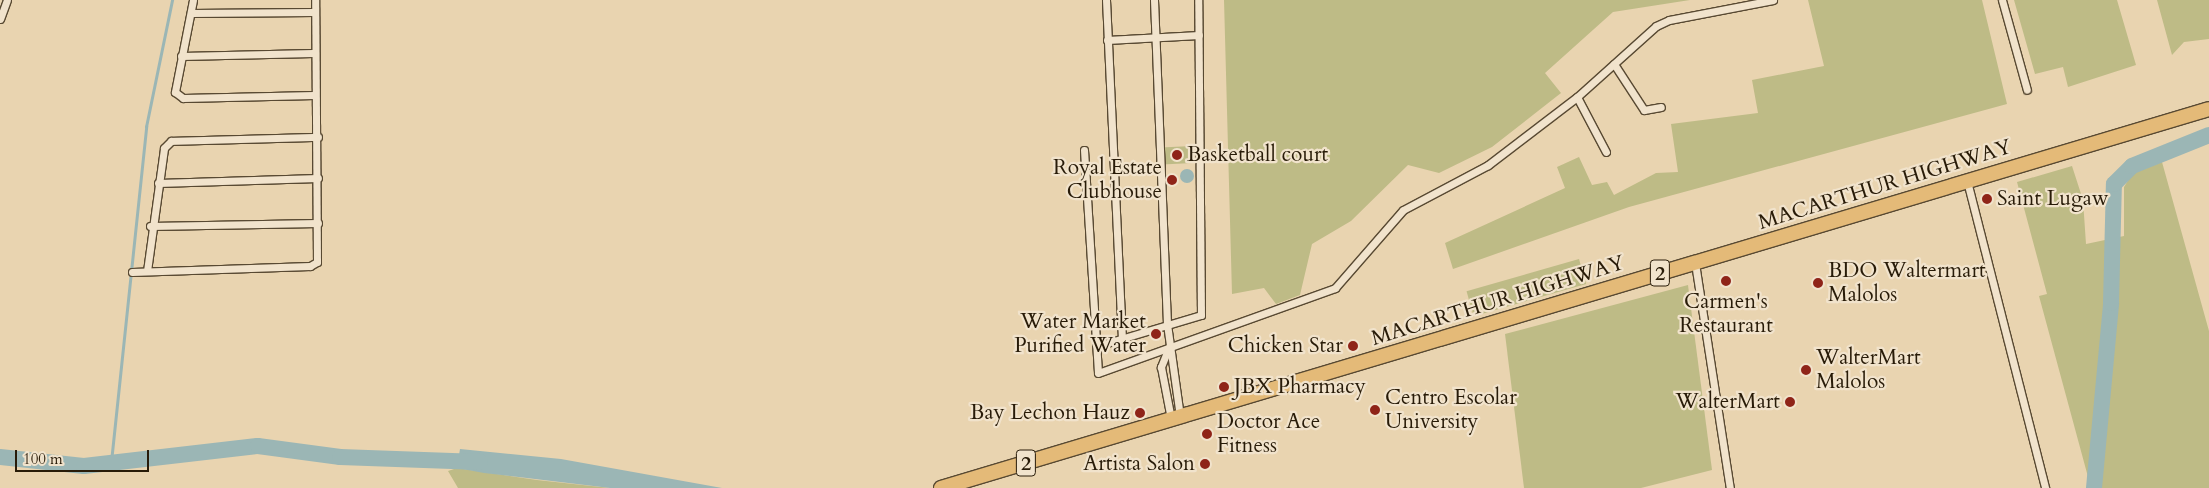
<!DOCTYPE html>
<html>
<head>
<meta charset="utf-8">
<style>
	body { margin:0 }
	#map { position:relative; width:2209px; height:488px; overflow:hidden; background:#e9d4b0; font-family:Cardo,serif }
	div>[style] { position:absolute }
	.green>* { inset:0; background:#bebb86; transform-origin:0 0 }
	.water>* { inset:0; background:#9bb6b5 }
	.round { border-radius:50% }
	.stream>* { height:2.5px; margin:-1.25px; padding:0 1.25px; transform-origin:1.25px; border-radius:1.25px; background:#9bb6b5 }
	.river>* { height:16px; margin:-8px; padding:0 8px; transform-origin:8px; border-radius:8px; background:#9bb6b5 }
	.roads { filter:drop-shadow(1px 0 #584932) drop-shadow(-1px 0 #584932) drop-shadow(0 1px #584932) drop-shadow(0 -1px #584932) }
	.street>* { height:7px; margin:-3.5px; padding:0 3.5px; transform-origin:3.5px; border-radius:3.5px; background:#f1e3cc }
	.highway>* { height:14px; margin:-7px; padding:0 7px; transform-origin:7px; border-radius:7px; background:#e4ba78 }
	.dots>* { width:14px; height:14px; translate:-50% -50%; box-sizing:border-box; border:2px solid #f1e3cc; border-radius:50% }
	span { translate:-50% -50%; white-space:nowrap; text-align:center; line-height:1.15; -webkit-text-stroke:4.5px #f1e3cc; paint-order:stroke }
	.shield-label span { padding:1px 4px; background:#f1e3cc; border:1px solid; border-radius:4px; -webkit-text-stroke-width:0 }
	.shield-label { font-size:20px; color:#281b08; font-weight:700 }
	.poi-label { font-size:21px; color:#281b08 }
	.left { translate:0 -50%; text-align:left }
	.right { translate:-100% -50%; text-align:right }
	.street-label { font-size:21px; color:#281b08 }
	.scale { position:absolute; left:15px; top:450px; width:134px; height:22px; box-sizing:border-box; border:2px solid #281b08; border-top:0; padding-left:6px; font-size:15px; line-height:18px; white-space:nowrap; color:#281b08; -webkit-text-stroke:4px #f1e3cc; paint-order:stroke }
</style>
</head>
<body>
<div id="map">
	<div class="green">
		<div style="clip-path:polygon(1224px 0,1690px 0,1613px 12px,1545px 73px,1561px 93px,1492px 147px,1439px 173px,1408px 165px,1351px 221px,1312px 244px,1300px 295px,1276px 304px,1264px 288px,1232px 294px)"></div>
		<div style="clip-path:polygon(1808px 0,1982px 0,2007px 104px,1629px 207px,1453px 269px,1445px 243px,1565px 188px,1557px 167px,1579px 157px,1592px 185px,1607px 182px,1614px 195px,1656px 173px,1678px 172px,1671px 124px,1758px 113px,1752px 80px,1824px 66px)"></div>
		<div style="clip-path:polygon(2014px 0,2117px 0,2136px 65px,2068px 87px,2063px 67px,2035px 74px)"></div>
		<div style="clip-path:polygon(2157px 0,2209px 0,2209px 39px,2184px 42px,2172px 55px)"></div>
		<div style="left:1192px;top:146px;width:17px;height:31px;rotate:87deg"></div>
		<div style="clip-path:polygon(2162px 162px,2209px 331px,2209px 488px,2091px 488px,2039px 296px,2047px 294px,2017px 182px,2072px 166px,2083px 200px,2086px 244px,2124px 236px,2124px 187px,2132px 174px)"></div>
		<div style="left:1579px;top:259px;width:26px;height:117px;rotate:74deg"></div>
		<div style="clip-path:polygon(1688px 285px,1712px 470px,1641px 488px,1524px 488px,1505px 334px)"></div>
		<div style="clip-path:polygon(457px 468px,537px 480px,610px 488px,458px 488px,448px 471px)"></div>
	</div>
	<div class="water">
		<div class="round" style="left:1180px;top:169px;width:14px;height:14px"></div>
		<div style="clip-path:polygon(460px 449px,561px 459px,722px 488px,610px 488px,484px 473px,457px 468px)"></div>
	</div>
	<div class="stream">
		<div style="left:111px;top:462px;width:337px;rotate:-84deg"></div>
		<div style="left:146px;top:127px;width:130px;rotate:-78.4deg"></div>
	</div>
	<div class="river">
		<div style="left:0;top:457px;width:84px;rotate:6.1deg"></div>
		<div style="left:84px;top:466px;width:175px;rotate:-6.6deg"></div>
		<div style="left:258px;top:446px;width:83px;rotate:7.6deg"></div>
		<div style="left:340px;top:457px;width:140px;rotate:2deg"></div>
		<div style="left:2094px;top:488px;width:186px;rotate:-84.7deg"></div>
		<div style="left:2111px;top:303px;width:119px;rotate:-88.6deg"></div>
		<div style="left:2114px;top:184px;width:25px;rotate:-45deg"></div>
		<div style="left:2132px;top:166px;width:83px;rotate:-21.9deg"></div>
	</div>
	<div class="roads">
		<div class="street">
			<div style="left:193px;top:0;width:94px;rotate:101.1deg"></div>
			<div style="left:175px;top:92px;width:10px;rotate:37deg"></div>
			<div style="left:183px;top:98px;width:131px;rotate:-1.3deg"></div>
			<div style="left:1106px;top:0;width:339px;rotate:87.3deg"></div>
			<div style="left:1154px;top:0;width:324px;rotate:87.7deg"></div>
			<div style="left:1167px;top:324px;width:93px;rotate:82deg"></div>
			<div style="left:2002px;top:0;width:93px;rotate:74.5deg"></div>
			<div style="left:191px;top:13px;width:123px;rotate:-0.5deg"></div>
			<div style="left:0;top:19px;width:20px;rotate:-70deg"></div>
			<div style="left:1107px;top:40px;width:92px;rotate:-3.1deg"></div>
			<div style="left:181px;top:56px;width:132px;rotate:-1.3deg"></div>
			<div style="left:1614px;top:64px;width:55px;rotate:56.9deg"></div>
			<div style="left:1644px;top:110px;width:17px;rotate:-10deg"></div>
			<div style="left:1577px;top:97px;width:62px;rotate:62.2deg"></div>
			<div style="left:1084px;top:150px;width:223px;rotate:86.4deg"></div>
			<div style="left:1098px;top:373px;width:252px;rotate:-19.7deg"></div>
			<div style="left:1335px;top:288px;width:103px;rotate:-48.9deg"></div>
			<div style="left:1403px;top:210px;width:96px;rotate:-27.9deg"></div>
			<div style="left:1488px;top:165px;width:112px;rotate:-37.4deg"></div>
			<div style="left:1577px;top:97px;width:106px;rotate:-41.9deg"></div>
			<div style="left:1656px;top:26px;width:14px;rotate:-25deg"></div>
			<div style="left:1669px;top:20px;width:106px;rotate:-10.9deg"></div>
			<div style="left:1967px;top:181px;width:317px;rotate:75.7deg"></div>
			<div style="left:158px;top:183px;width:160px;rotate:-1.8deg"></div>
			<div style="left:150px;top:226px;width:168px;rotate:-1deg"></div>
			<div style="left:1695px;top:263px;width:228px;rotate:81.2deg"></div>
			<div style="left:147px;top:271px;width:124px;rotate:-82.1deg"></div>
			<div style="left:164px;top:148px;width:10px;rotate:-45deg"></div>
			<div style="left:171px;top:141px;width:147px;rotate:-1.6deg"></div>
			<div style="left:132px;top:272px;width:178px;rotate:-1.9deg"></div>
			<div style="left:310px;top:266px;width:8px;rotate:-30deg"></div>
			<div style="left:317px;top:262px;width:262px;rotate:-90.4deg"></div>
			<div style="left:1107px;top:343px;width:98px;rotate:-16.6deg"></div>
			<div style="left:1201px;top:315px;width:315px;rotate:-90.5deg"></div>
			<div style="left:1169px;top:347px;width:22px;rotate:112deg"></div>
			<div style="left:1161px;top:367px;width:53px;rotate:79.1deg"></div>
		</div>
		<div class="highway">
			<div style="left:941px;top:488px;width:1323px;rotate:-16.64deg"></div>
		</div>
	</div>
	<div class="dots">
		<div style="left:1177px;top:155px;background:#8f2418"></div>
		<div style="left:1172px;top:180px;background:#8f2418"></div>
		<div style="left:1987px;top:199px;background:#8f2418"></div>
		<div style="left:1726px;top:281px;background:#8f2418"></div>
		<div style="left:1818px;top:283px;background:#8f2418"></div>
		<div style="left:1156px;top:334px;background:#8f2418"></div>
		<div style="left:1353px;top:346px;background:#8f2418"></div>
		<div style="left:1806px;top:370px;background:#8f2418"></div>
		<div style="left:1224px;top:387px;background:#8f2418"></div>
		<div style="left:1790px;top:402px;background:#8f2418"></div>
		<div style="left:1375px;top:410px;background:#8f2418"></div>
		<div style="left:1140px;top:413px;background:#8f2418"></div>
		<div style="left:1207px;top:434px;background:#8f2418"></div>
		<div style="left:1205px;top:464px;background:#8f2418"></div>
	</div>
	<div class="shield-label">
		<span style="left:1660px;top:273px">2</span>
		<span style="left:1026px;top:463px">2</span>
	</div>
	<div class="poi-label">
		<span class="left" style="left:1187px;top:155px">Basketball court</span>
		<span class="right" style="left:1162px;top:180px">Royal Estate<br>Clubhouse</span>
		<span class="left" style="left:1997px;top:199px">Saint Lugaw</span>
		<span class="left" style="left:1828px;top:283px">BDO Waltermart<br>Malolos</span>
		<span style="left:1726px;top:314px">Carmen's<br>Restaurant</span>
		<span class="right" style="left:1146px;top:334px">Water Market<br>Purified Water</span>
		<span class="right" style="left:1343px;top:346px">Chicken Star</span>
		<span class="left" style="left:1816px;top:370px">WalterMart<br>Malolos</span>
		<span class="left" style="left:1234px;top:387px">JBX Pharmacy</span>
		<span class="left" style="left:1385px;top:410px">Centro Escolar<br>University</span>
		<span class="right" style="left:1780px;top:402px">WalterMart</span>
		<span class="right" style="left:1130px;top:413px">Bay Lechon Hauz</span>
		<span class="left" style="left:1217px;top:434px">Doctor Ace<br>Fitness</span>
		<span class="right" style="left:1195px;top:464px">Artista Salon</span>
	</div>
	<div class="street-label">
		<span style="left:1885px;top:185px;rotate:-17deg">MACARTHUR HIGHWAY</span>
		<span style="left:1498px;top:301px;rotate:-17deg">MACARTHUR HIGHWAY</span>
	</div>
	<div class="scale">100 m</div>
</div>
</body>
</html>
